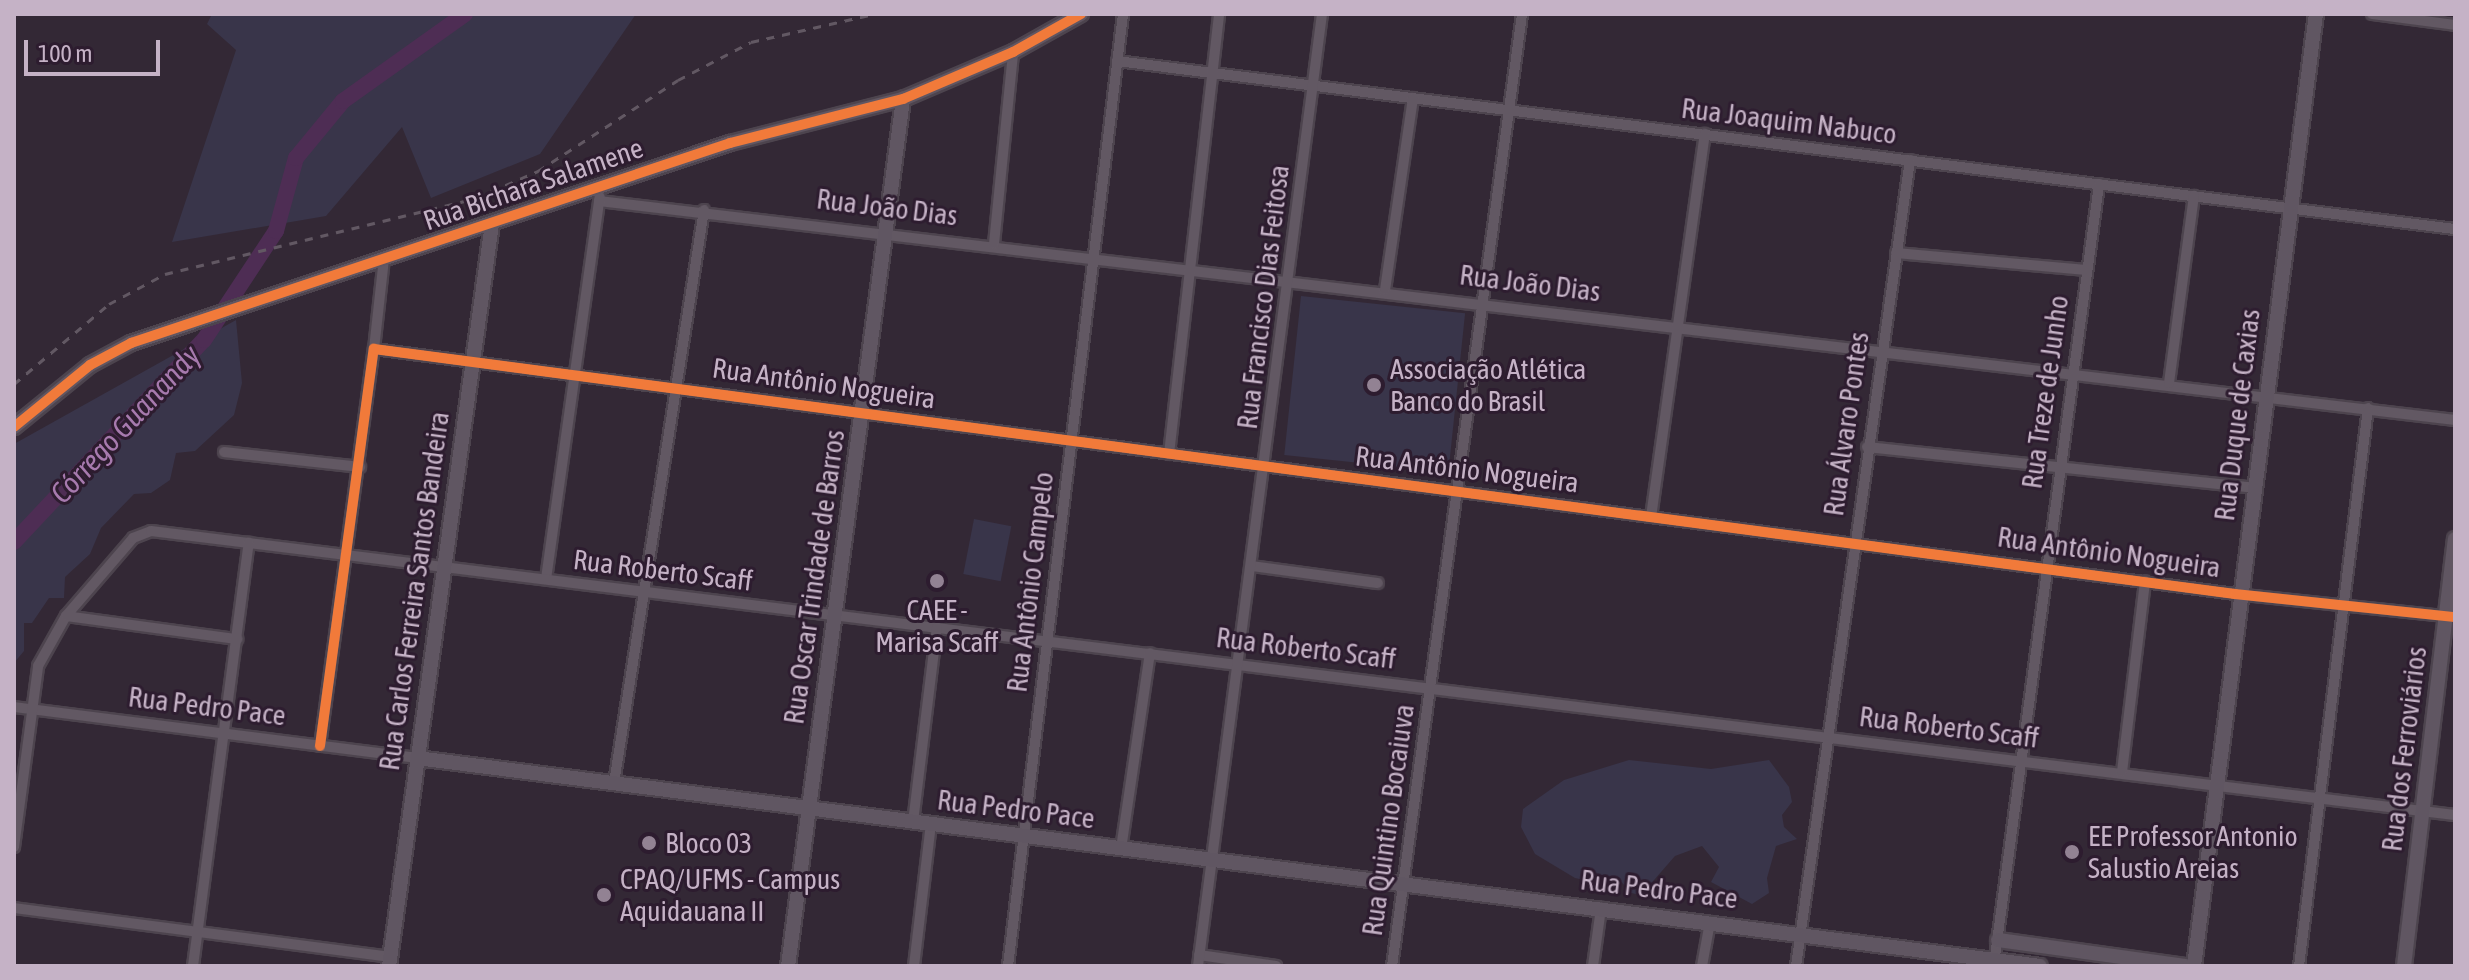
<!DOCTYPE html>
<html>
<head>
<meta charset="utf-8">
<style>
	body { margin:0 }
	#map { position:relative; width:2469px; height:980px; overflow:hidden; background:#332835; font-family:"Asap Condensed",sans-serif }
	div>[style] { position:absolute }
	.green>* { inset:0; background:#39354a; transform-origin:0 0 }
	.river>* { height:16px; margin:-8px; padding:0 8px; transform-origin:8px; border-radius:8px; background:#4e2d54 }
	.roads { filter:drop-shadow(2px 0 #4d444e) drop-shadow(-2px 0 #4d444e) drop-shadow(0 2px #4d444e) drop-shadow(0 -2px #4d444e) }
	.street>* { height:10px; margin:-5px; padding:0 5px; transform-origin:5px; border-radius:5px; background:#625863 }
	.secondary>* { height:14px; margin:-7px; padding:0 7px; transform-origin:7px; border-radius:7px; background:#605662 }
	.rail>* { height:3px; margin-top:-1.5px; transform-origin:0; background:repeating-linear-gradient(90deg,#625863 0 8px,transparent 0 16px) }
	.cycleway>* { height:10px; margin:-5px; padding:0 5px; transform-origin:5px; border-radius:5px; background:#f17a3a }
	.dots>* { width:22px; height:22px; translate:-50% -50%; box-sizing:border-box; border:4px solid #2d1c2f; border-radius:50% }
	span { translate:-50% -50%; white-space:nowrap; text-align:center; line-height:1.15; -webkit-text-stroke:6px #2d1c2f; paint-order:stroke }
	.street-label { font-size:28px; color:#c5b2c6 }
	.poi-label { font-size:28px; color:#c5b2c6 }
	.left { translate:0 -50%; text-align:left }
	.water-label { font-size:30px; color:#a77aae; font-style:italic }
	.frame { position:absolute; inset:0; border:16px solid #c5b2c6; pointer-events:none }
	.scale { position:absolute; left:24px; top:40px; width:136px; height:36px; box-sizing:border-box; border:4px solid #c5b2c6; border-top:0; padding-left:10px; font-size:24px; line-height:28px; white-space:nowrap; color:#c5b2c6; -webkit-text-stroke:6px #2d1c2f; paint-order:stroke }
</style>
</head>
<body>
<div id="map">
	<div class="green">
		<div style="clip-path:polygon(212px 14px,636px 14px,540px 154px,431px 198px,402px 127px,326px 216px,172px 242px,236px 50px,207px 24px)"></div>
		<div style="left:1301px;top:296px;width:165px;height:160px;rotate:6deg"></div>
		<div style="clip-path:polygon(236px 320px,242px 383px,234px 415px,195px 451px,176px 453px,170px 480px,151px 493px,134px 494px,101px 528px,90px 554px,65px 577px,64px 598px,49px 598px,32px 623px,24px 623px,24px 651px,14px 663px,14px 444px)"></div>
		<div style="left:974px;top:519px;width:38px;height:56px;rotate:11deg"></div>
		<div style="clip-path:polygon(1629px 760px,1711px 769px,1769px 760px,1789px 787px,1792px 802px,1782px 815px,1784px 827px,1797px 839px,1776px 846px,1767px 878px,1769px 893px,1752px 904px,1711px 882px,1719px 867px,1702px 846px,1675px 856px,1641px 895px,1631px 893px,1618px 878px,1602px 884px,1575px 878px,1535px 854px,1521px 827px,1523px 809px,1564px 780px)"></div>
	</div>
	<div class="river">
		<div style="left:14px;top:542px;width:277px;rotate:-46.8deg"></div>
		<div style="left:204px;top:340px;width:131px;rotate:-56.6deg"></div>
		<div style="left:276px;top:231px;width:76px;rotate:-74.7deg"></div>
		<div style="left:296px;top:158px;width:74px;rotate:-50.5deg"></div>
		<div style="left:343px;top:101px;width:150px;rotate:-35.5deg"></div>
	</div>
	<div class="roads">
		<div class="street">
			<div style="left:2372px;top:14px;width:84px;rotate:7.5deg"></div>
			<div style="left:1117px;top:61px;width:1349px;rotate:7.16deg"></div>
			<div style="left:599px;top:201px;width:1869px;rotate:6.73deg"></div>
			<div style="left:994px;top:244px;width:193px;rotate:-84.3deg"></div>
			<div style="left:1896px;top:253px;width:191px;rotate:5.1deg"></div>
			<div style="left:1385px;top:290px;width:194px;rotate:-81.7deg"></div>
			<div style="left:374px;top:349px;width:91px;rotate:-83.7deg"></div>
			<div style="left:2169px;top:383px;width:189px;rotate:-82.4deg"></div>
			<div style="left:1867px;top:447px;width:389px;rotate:6deg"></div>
			<div style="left:224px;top:452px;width:137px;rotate:6.3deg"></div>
			<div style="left:1169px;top:454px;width:443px;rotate:-83.5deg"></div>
			<div style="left:1651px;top:517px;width:387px;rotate:-82deg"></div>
			<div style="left:1252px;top:566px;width:127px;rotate:7.7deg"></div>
			<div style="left:546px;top:579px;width:386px;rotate:-82deg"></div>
			<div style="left:66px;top:616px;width:103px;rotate:-49.3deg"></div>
			<div style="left:133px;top:538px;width:19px;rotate:-21deg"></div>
			<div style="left:151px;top:531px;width:2321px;rotate:7.03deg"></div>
			<div style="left:14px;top:707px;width:406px;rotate:7.2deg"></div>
			<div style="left:320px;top:746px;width:401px;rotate:-82.3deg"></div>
			<div style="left:374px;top:349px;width:1877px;rotate:7.5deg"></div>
			<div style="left:2235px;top:594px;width:221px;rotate:6deg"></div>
			<div style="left:2122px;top:772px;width:192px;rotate:-83.1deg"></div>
			<div style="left:614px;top:783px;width:580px;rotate:-81.07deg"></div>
			<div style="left:913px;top:822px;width:196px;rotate:-83deg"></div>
			<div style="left:14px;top:847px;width:183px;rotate:-82.4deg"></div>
			<div style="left:38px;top:666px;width:57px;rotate:-60.8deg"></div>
			<div style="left:66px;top:616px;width:173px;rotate:7.7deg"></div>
			<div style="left:1121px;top:849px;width:198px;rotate:-81.6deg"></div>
			<div style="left:14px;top:908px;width:379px;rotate:7.4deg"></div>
			<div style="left:1199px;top:955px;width:78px;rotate:8.1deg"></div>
			<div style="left:1994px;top:964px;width:787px;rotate:-82.33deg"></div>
			<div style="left:193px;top:966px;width:427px;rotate:-82.5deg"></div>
			<div style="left:914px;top:966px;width:143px;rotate:-83.2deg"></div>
			<div style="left:1008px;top:966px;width:959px;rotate:-83.11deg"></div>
			<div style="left:1198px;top:966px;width:960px;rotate:-82.58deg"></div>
			<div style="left:1392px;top:966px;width:961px;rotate:-82.22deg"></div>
			<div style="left:1593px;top:966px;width:59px;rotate:-82.1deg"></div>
			<div style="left:1702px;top:966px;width:45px;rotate:-79.7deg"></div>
			<div style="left:1796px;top:966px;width:814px;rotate:-81.95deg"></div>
			<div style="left:2299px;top:966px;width:562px;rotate:-82.95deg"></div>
		</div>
		<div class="secondary">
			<div style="left:14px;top:427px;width:98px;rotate:-39.2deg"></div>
			<div style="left:90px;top:365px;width:47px;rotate:-28.2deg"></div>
			<div style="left:131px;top:343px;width:632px;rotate:-18.46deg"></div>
			<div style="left:730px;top:143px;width:179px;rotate:-14.3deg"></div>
			<div style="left:903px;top:99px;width:120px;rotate:-23.1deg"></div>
			<div style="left:1013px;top:52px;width:78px;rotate:-29.2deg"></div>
			<div style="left:417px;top:758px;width:1636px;rotate:7.3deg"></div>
			<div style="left:1998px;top:940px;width:189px;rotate:7.9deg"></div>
			<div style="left:389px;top:966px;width:749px;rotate:-82.1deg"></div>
			<div style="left:788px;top:966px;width:875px;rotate:-82.44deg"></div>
			<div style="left:2194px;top:966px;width:960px;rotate:-82.7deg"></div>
			<div style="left:2404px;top:966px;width:430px;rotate:-83.2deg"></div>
		</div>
	</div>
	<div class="rail">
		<div style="left:14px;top:384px;width:124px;rotate:-40.1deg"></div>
		<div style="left:109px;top:304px;width:64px;rotate:-28.2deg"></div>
		<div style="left:165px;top:274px;width:320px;rotate:-13.7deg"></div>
		<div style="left:476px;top:198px;width:68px;rotate:-23.5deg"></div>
		<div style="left:538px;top:171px;width:167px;rotate:-33deg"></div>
		<div style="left:678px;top:80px;width:82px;rotate:-27.5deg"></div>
		<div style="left:751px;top:42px;width:126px;rotate:-12.8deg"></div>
	</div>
	<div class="cycleway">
		<div style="left:14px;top:427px;width:98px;rotate:-39.2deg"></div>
		<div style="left:90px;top:365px;width:47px;rotate:-28.2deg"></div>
		<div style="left:131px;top:343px;width:632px;rotate:-18.46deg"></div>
		<div style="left:730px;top:143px;width:179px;rotate:-14.3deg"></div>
		<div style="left:903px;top:99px;width:120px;rotate:-23.1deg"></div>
		<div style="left:1013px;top:52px;width:78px;rotate:-29.2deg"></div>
		<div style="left:320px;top:746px;width:401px;rotate:-82.3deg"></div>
		<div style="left:374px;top:349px;width:1877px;rotate:7.5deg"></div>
		<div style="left:2235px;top:594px;width:221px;rotate:6deg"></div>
	</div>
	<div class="dots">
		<div style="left:1374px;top:385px;background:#928293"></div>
		<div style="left:937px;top:581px;background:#928293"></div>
		<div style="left:649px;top:843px;background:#928293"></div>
		<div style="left:2072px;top:852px;background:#928293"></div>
		<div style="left:604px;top:895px;background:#928293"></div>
	</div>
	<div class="street-label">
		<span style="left:1789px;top:121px;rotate:7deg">Rua Joaquim Nabuco</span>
		<span style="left:533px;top:184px;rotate:-19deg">Rua Bichara Salamene</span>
		<span style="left:887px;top:207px;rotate:7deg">Rua João Dias</span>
		<span style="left:1530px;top:283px;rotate:7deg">Rua João Dias</span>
		<span style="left:1263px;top:297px;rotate:-83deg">Rua Francisco Dias Feitosa</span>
		<span style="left:824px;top:383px;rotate:8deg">Rua Antônio Nogueira</span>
		<span style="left:2045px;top:392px;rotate:-82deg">Rua Treze de Junho</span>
		<span style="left:2237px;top:415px;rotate:-83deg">Rua Duque de Caxias</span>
		<span style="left:1846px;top:424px;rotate:-82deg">Rua Álvaro Pontes</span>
		<span style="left:1467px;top:469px;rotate:7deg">Rua Antônio Nogueira</span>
		<span style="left:2109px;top:552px;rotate:8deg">Rua Antônio Nogueira</span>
		<span style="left:663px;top:570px;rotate:7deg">Rua Roberto Scaff</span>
		<span style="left:814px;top:577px;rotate:-82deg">Rua Oscar Trindade de Barros</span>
		<span style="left:1030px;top:582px;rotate:-83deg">Rua Antônio Campelo</span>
		<span style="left:414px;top:591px;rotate:-82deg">Rua Carlos Ferreira Santos Bandeira</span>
		<span style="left:1306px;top:648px;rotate:7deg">Rua Roberto Scaff</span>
		<span style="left:207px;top:706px;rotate:7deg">Rua Pedro Pace</span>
		<span style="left:1949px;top:727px;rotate:7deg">Rua Roberto Scaff</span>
		<span style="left:2404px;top:749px;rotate:-83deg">Rua dos Ferroviários</span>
		<span style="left:1016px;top:809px;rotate:7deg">Rua Pedro Pace</span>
		<span style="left:1388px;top:820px;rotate:-82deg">Rua Quintino Bocaiuva</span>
		<span style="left:1659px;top:889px;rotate:7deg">Rua Pedro Pace</span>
	</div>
	<div class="poi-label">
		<span class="left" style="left:1390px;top:385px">Associação Atlética<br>Banco do Brasil</span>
		<span style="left:937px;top:626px">CAEE -<br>Marisa Scaff</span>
		<span class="left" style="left:2088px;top:852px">EE Professor Antonio<br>Salustio Areias</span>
		<span class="left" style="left:665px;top:843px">Bloco 03</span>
		<span class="left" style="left:620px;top:895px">CPAQ/UFMS - Campus<br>Aquidauana II</span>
	</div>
	<div class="water-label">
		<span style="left:125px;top:424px;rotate:-47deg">Córrego Guanandy</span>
	</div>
	<div class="frame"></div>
	<div class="scale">100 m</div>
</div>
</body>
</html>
